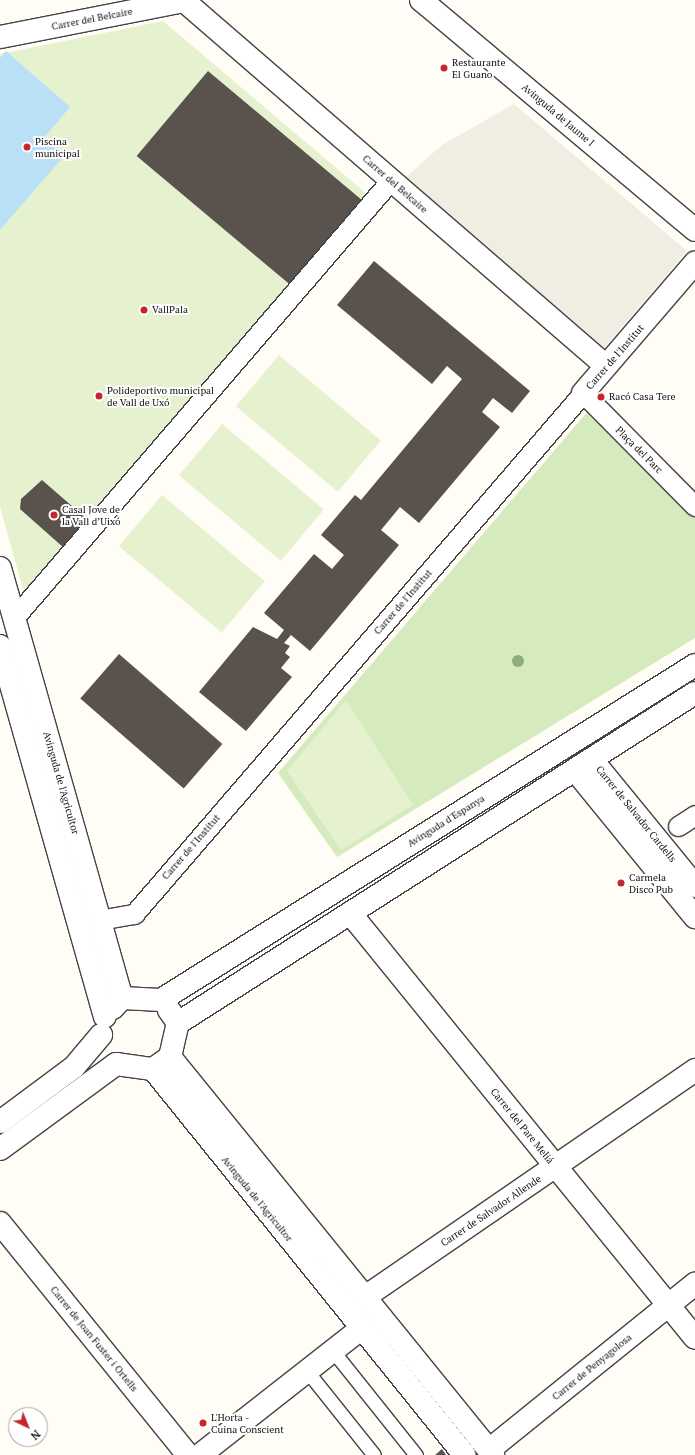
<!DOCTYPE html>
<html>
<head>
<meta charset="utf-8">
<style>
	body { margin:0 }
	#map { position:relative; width:695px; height:1455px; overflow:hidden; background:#fffdf5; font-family:"PT Serif",serif }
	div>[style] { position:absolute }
	.green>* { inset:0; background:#d5ebbd }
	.pitch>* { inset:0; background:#e6f2cf; transform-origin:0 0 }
	.plaza>* { inset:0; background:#f1ede2 }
	.water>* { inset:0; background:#b9e0f7 }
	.building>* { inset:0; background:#5a524d; transform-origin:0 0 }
	.roads { filter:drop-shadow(1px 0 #444) drop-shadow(-1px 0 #444) drop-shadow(0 1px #444) drop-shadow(0 -1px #444) }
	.service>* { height:13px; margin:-6.5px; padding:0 6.5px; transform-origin:6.5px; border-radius:6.5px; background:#fff }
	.pedestrian>* { height:19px; margin:-9.5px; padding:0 9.5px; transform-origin:9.5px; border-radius:9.5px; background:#fff }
	.minor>* { height:22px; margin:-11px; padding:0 11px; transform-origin:11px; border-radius:11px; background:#fff }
	.tertiary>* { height:22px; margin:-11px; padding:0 11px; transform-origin:11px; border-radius:11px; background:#fff }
	.trees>* { width:12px; height:12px; margin:-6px; border-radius:50%; background:#8dad7f }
	.dots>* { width:11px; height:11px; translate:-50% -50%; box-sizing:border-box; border:2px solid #fff; border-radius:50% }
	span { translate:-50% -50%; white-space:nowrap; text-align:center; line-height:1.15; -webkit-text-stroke:4px #fff; paint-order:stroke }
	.street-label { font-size:10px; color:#111 }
	.poi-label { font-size:10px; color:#111 }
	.left { translate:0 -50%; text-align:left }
	.north { position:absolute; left:8px; top:1407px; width:40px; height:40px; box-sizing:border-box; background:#fff; border:1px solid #a0a0a0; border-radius:50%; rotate:137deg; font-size:11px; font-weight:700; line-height:16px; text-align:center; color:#111 }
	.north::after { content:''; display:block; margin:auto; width:14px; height:18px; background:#c4262e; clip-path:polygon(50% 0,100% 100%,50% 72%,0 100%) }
</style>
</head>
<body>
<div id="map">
	<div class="green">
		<div style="clip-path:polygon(594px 404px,695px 513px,695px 638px,337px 857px,278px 773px)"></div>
	</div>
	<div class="pitch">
		<div style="clip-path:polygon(163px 21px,368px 195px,26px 600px,0 507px,0 54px)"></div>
		<div style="left:279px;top:355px;width:133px;height:67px;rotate:40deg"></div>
		<div style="left:222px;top:424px;width:133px;height:67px;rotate:40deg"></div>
		<div style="left:162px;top:495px;width:134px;height:67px;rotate:40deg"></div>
		<div style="clip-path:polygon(346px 700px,413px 805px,341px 850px,287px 771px)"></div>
	</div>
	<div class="plaza">
		<div style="clip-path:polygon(514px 104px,687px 251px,604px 348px,406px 177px,442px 145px)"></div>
	</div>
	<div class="water">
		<div style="clip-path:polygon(6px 51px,70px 107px,44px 138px,64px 156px,0 230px,0 58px)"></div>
	</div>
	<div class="building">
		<div style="left:208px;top:71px;width:202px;height:111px;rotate:40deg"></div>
		<div style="clip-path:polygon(374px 261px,530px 391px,512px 413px,493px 398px,482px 412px,500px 427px,419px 523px,400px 507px,381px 530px,399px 545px,310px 651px,291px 635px,284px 643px,290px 646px,285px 653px,290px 657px,281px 668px,292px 677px,246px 731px,199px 692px,253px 627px,277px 639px,284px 630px,264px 613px,314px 554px,332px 569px,344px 555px,321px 535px,355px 495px,361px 500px,462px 379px,447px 366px,432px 384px,337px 305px)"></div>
		<div style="clip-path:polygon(42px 480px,88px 520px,64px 548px,20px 509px,21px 499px)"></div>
		<div style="left:119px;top:654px;width:137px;height:59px;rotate:41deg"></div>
		<div style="clip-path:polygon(442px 1449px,446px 1455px,435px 1455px)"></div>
	</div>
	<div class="roads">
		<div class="service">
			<div style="left:333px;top:1351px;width:133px;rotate:51.4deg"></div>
			<div style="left:307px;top:1371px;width:107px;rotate:51.4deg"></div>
		</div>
		<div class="pedestrian">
			<div style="left:14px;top:618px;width:578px;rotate:-49.28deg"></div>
			<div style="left:678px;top:826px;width:20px;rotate:-33deg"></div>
			<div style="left:99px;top:920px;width:36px;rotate:-10deg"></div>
			<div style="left:134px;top:914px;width:688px;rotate:-49.25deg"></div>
			<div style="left:583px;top:393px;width:159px;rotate:45.3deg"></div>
		</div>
		<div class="minor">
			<div style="left:183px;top:0;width:559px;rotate:40.87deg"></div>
			<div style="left:0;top:37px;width:187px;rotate:-11.1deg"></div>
			<div style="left:583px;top:393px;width:172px;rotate:-49.3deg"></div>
			<div style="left:592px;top:760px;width:163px;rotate:50.7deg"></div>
			<div style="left:575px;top:770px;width:190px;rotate:50.8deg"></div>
			<div style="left:350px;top:913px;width:547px;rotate:50.93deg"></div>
			<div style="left:0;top:1223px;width:299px;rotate:51deg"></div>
			<div style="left:365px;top:1297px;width:401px;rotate:-34.5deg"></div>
			<div style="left:489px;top:1450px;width:265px;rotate:-38.9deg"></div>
			<div style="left:200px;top:1455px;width:206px;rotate:-38.1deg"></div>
		</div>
		<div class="tertiary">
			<div style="left:421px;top:0;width:358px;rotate:40deg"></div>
			<div style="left:0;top:568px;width:447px;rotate:74.2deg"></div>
			<div style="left:0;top:646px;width:385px;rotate:74.2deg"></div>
			<div style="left:161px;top:1000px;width:630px;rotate:-32.1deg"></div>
			<div style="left:113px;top:1008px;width:13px;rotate:-48deg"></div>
			<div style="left:122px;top:998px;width:39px;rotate:3deg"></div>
			<div style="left:178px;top:1023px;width:613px;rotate:-32.55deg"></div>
			<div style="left:170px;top:1057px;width:513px;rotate:50.94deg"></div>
			<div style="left:116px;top:1064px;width:37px;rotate:8deg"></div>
			<div style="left:153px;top:1069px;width:21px;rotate:-35deg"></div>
			<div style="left:170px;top:1057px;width:35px;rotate:-77deg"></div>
			<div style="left:178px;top:1023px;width:16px;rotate:-125deg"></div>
			<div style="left:153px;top:1069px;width:496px;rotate:51.1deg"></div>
			<div style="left:0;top:1122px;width:92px;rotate:-36.6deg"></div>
			<div style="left:74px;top:1067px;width:42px;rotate:-49.8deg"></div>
			<div style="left:0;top:1149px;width:144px;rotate:-36.2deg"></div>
		</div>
	</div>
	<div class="trees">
		<div style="left:518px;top:661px"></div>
	</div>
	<div class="dots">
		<div style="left:444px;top:68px;background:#c4262e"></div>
		<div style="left:27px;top:147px;background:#c4262e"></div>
		<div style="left:144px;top:310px;background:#c4262e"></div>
		<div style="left:99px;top:396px;background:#c4262e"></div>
		<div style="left:601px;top:397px;background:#c4262e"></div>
		<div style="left:54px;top:515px;background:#c4262e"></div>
		<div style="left:621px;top:883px;background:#c4262e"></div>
		<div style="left:203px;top:1423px;background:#c4262e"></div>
	</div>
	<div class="street-label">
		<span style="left:92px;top:19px;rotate:-11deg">Carrer del Belcaire</span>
		<span style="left:558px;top:115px;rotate:40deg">Avinguda de Jaume I</span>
		<span style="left:395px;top:184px;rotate:41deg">Carrer del Belcaire</span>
		<span style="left:615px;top:357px;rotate:-49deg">Carrer de l'Institut</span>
		<span style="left:639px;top:450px;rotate:45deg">Plaça del Parc</span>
		<span style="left:403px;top:602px;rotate:-49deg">Carrer de l'Institut</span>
		<span style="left:61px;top:783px;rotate:74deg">Avinguda de l'Agricultor</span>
		<span style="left:636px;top:814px;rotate:51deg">Carrer de Salvador Cardells</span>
		<span style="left:446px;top:821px;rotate:-32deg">Avinguda d'Espanya</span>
		<span style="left:191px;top:847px;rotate:-49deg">Carrer de l'Institut</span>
		<span style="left:522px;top:1126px;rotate:51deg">Carrer del Pare Meliá</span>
		<span style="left:257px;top:1199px;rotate:51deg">Avinguda de l'Agricultor</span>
		<span style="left:491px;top:1211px;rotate:-34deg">Carrer de Salvador Allende</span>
		<span style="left:94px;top:1339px;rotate:51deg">Carrer de Joan Fuster i Ortells</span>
		<span style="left:592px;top:1367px;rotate:-39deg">Carrer de Penyagolosa</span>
	</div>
	<div class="poi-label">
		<span class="left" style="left:452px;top:68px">Restaurante<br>El Guano</span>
		<span class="left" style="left:35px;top:147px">Piscina<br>municipal</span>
		<span class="left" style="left:152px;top:310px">VallPala</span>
		<span class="left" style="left:107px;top:396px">Polideportivo municipal<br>de Vall de Uxó</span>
		<span class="left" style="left:609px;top:397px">Racó Casa Tere</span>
		<span class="left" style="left:62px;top:515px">Casal Jove de<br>la Vall d’Uixó</span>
		<span class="left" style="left:629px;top:883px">Carmela<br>Disco Pub</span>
		<span class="left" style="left:211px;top:1423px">L'Horta -<br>Cuina Conscient</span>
	</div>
	<div class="north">N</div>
</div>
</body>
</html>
